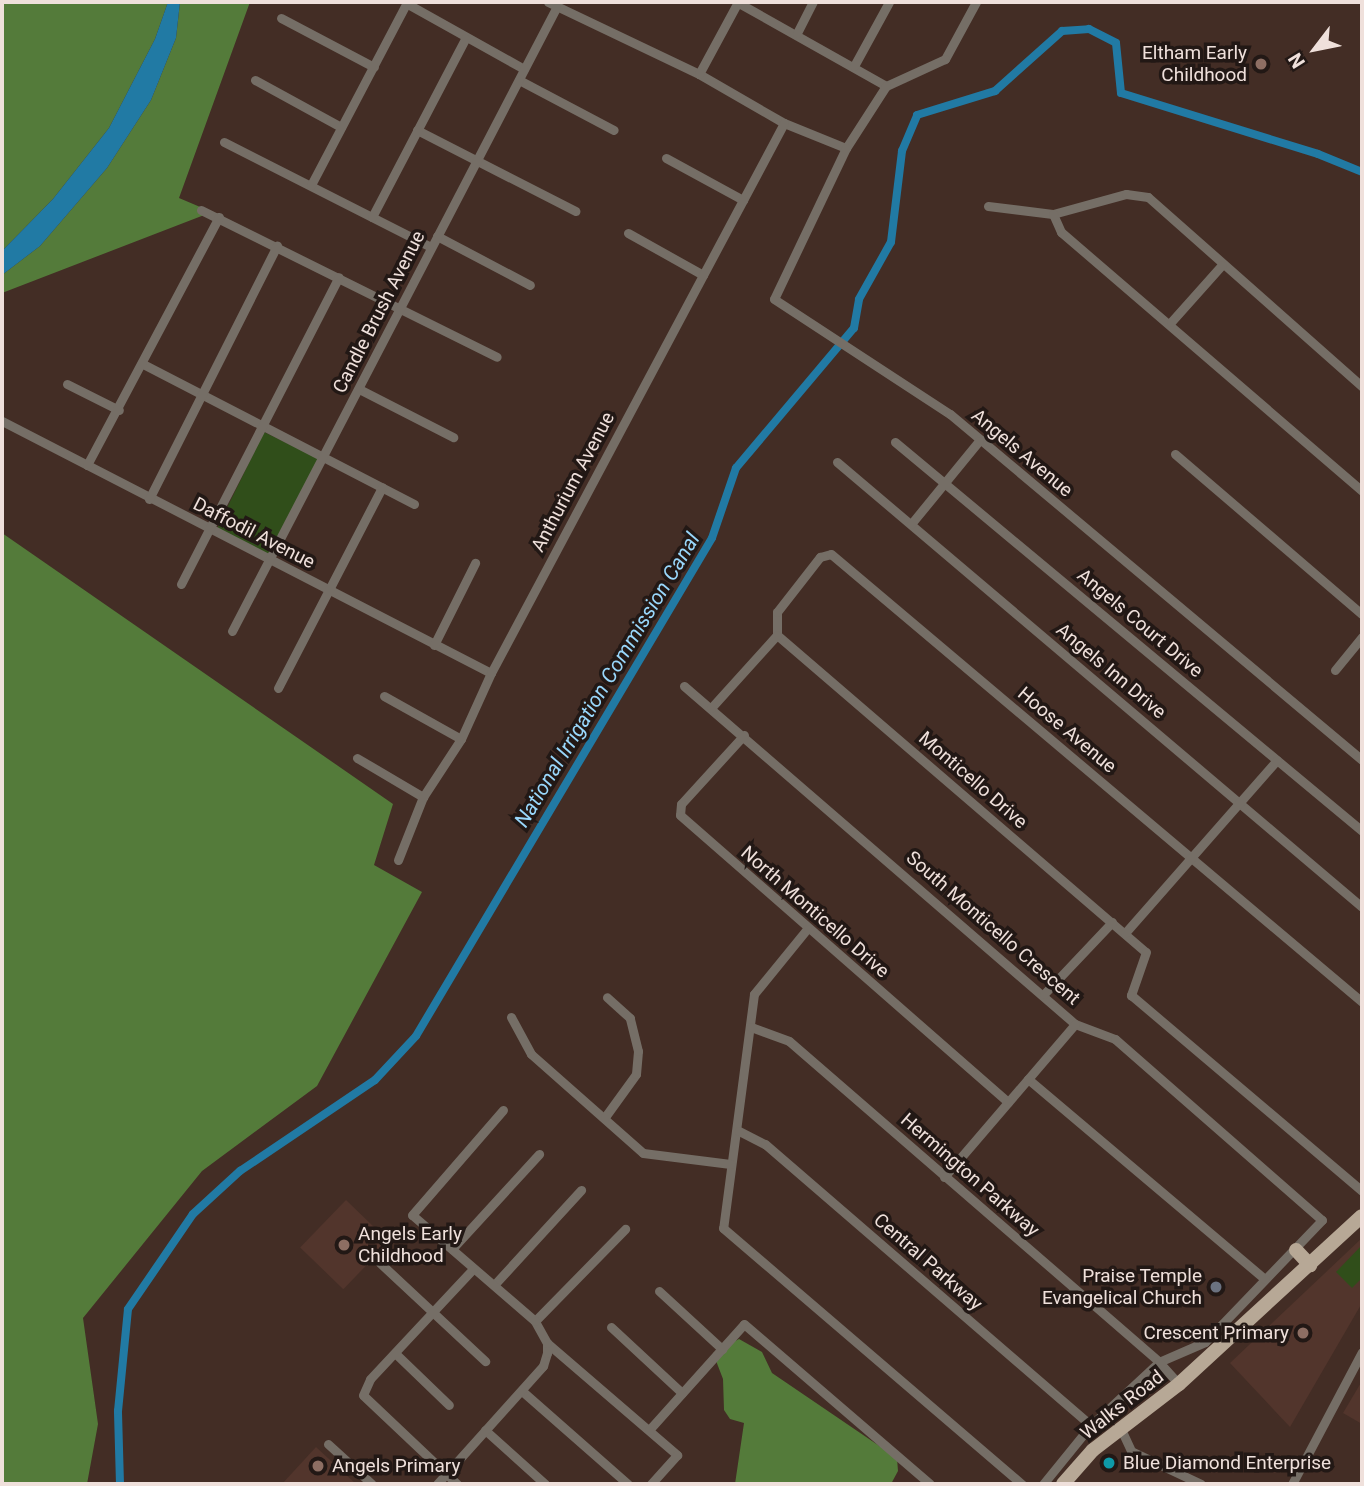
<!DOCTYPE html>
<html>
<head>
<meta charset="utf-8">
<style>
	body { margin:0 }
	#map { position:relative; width:1364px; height:1486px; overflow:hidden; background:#432d25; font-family:Roboto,sans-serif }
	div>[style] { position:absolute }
	.built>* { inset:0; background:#52352c; transform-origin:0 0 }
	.green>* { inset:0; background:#304e1a; transform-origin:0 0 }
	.forest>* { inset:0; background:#547b3a }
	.water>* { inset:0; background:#217aa4 }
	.canal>* { height:8px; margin:-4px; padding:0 4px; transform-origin:4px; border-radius:4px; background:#217aa4 }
	.minor>* { height:9px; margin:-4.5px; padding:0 4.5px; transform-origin:4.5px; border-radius:4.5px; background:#756e66 }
	.primary>* { height:14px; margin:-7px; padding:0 7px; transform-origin:7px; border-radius:7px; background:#b7a896 }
	.dots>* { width:19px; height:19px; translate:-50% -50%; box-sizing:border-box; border:4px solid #221815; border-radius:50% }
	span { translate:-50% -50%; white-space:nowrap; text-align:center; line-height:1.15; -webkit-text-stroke:7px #221815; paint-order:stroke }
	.poi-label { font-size:19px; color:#efe0db }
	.right { translate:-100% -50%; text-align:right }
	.left { translate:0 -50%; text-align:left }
	.street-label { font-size:19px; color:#efe0db }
	.water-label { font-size:21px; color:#99d7fb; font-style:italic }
	.frame { position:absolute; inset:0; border:4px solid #efe0db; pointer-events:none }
	.north { position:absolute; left:1280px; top:14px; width:70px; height:70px; -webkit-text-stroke:5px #221815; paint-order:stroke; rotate:238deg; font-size:19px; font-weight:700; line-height:28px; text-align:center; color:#efe0db }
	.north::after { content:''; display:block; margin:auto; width:24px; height:32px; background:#efe0db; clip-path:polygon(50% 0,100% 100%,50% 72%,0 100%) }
</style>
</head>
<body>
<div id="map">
	<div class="built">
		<div style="left:346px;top:1200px;width:60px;height:66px;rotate:44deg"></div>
		<div style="clip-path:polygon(1362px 1238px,1362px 1303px,1290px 1427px,1230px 1363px)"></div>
		<div style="clip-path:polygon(1362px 1381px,1362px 1424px,1343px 1413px)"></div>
		<div style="clip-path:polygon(316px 1447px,356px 1484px,282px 1484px)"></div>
	</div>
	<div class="green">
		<div style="left:264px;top:432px;width:61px;height:114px;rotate:26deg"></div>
		<div style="clip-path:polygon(1362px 1245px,1362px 1278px,1352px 1288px,1336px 1272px)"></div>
	</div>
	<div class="forest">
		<div style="clip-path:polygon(2px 2px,168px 2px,155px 39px,109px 128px,53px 199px,2px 251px)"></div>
		<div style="clip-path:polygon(180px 2px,250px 2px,179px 198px,212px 212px,2px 293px,2px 275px,40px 246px,107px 168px,151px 100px,176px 38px)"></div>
		<div style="clip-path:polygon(2px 533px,393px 804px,374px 865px,422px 892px,317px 1086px,202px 1171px,83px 1318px,98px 1424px,87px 1484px,2px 1484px)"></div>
		<div style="clip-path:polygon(739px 1339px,762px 1352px,772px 1373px,897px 1458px,898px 1471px,891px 1484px,735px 1484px,744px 1423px,730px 1419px,724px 1410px,723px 1379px,713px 1353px)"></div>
	</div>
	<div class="water">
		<div style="clip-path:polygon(168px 2px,180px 2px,176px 38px,151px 100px,107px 168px,40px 246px,2px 275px,2px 251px,53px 199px,109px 128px,155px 39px)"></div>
	</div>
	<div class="canal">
		<div style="left:120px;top:1484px;width:73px;rotate:-91.6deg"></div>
		<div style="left:118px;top:1411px;width:102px;rotate:-84.4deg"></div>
		<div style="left:128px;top:1309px;width:115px;rotate:-55.6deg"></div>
		<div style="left:193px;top:1214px;width:64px;rotate:-42.5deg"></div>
		<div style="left:240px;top:1171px;width:163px;rotate:-34deg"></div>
		<div style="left:375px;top:1080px;width:60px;rotate:-47deg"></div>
		<div style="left:416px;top:1036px;width:579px;rotate:-59.27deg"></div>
		<div style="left:712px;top:538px;width:74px;rotate:-71.1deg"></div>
		<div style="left:736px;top:468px;width:183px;rotate:-49.9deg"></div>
		<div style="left:854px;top:328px;width:29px;rotate:-80deg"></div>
		<div style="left:859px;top:299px;width:65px;rotate:-60.7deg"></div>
		<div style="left:891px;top:242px;width:92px;rotate:-83.1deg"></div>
		<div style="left:902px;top:151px;width:39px;rotate:-67deg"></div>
		<div style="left:917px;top:115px;width:82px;rotate:-17.1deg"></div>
		<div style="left:995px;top:91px;width:90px;rotate:-41.8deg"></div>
		<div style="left:1062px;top:31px;width:27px;rotate:-4deg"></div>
		<div style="left:1089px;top:29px;width:30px;rotate:27deg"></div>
		<div style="left:1116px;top:43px;width:50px;rotate:84.3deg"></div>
		<div style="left:1121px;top:93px;width:206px;rotate:17.2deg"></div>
		<div style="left:1318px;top:154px;width:48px;rotate:22.2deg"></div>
	</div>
	<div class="minor">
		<div style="left:548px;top:2px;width:167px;rotate:25.5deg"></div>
		<div style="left:699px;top:74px;width:98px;rotate:30deg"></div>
		<div style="left:784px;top:123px;width:67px;rotate:22deg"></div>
		<div style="left:737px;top:2px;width:171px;rotate:29.4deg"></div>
		<div style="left:976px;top:2px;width:65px;rotate:118.5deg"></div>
		<div style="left:945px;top:59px;width:65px;rotate:155.4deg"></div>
		<div style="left:886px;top:86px;width:74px;rotate:122.8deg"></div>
		<div style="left:846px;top:148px;width:167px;rotate:115.5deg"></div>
		<div style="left:774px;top:299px;width:210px;rotate:33.2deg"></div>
		<div style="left:950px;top:414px;width:538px;rotate:40.02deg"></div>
		<div style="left:406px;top:3px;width:135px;rotate:29.2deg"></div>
		<div style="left:281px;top:18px;width:105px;rotate:27.8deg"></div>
		<div style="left:797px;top:33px;width:35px;rotate:-63deg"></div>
		<div style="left:854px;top:66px;width:73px;rotate:-61.3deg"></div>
		<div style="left:699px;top:74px;width:82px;rotate:-61.6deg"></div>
		<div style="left:255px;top:80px;width:98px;rotate:28.7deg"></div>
		<div style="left:519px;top:80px;width:107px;rotate:27.8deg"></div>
		<div style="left:417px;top:130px;width:178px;rotate:27.1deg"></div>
		<div style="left:224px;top:142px;width:232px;rotate:26.9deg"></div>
		<div style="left:666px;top:158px;width:88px;rotate:28.6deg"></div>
		<div style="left:311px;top:185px;width:207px;rotate:-62.3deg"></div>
		<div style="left:988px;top:206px;width:65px;rotate:7deg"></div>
		<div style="left:1053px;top:214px;width:76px;rotate:-15.3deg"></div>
		<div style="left:1126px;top:194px;width:22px;rotate:8deg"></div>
		<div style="left:1148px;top:197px;width:286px;rotate:41.5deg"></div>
		<div style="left:201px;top:210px;width:330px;rotate:26.4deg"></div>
		<div style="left:1053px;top:214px;width:20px;rotate:66deg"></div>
		<div style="left:1061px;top:232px;width:397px;rotate:40.7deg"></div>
		<div style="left:372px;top:217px;width:201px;rotate:-62.4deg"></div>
		<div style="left:628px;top:233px;width:86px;rotate:29.2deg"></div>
		<div style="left:437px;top:236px;width:105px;rotate:27.8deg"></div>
		<div style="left:1171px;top:322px;width:76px;rotate:-48.2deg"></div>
		<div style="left:143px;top:364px;width:305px;rotate:27.3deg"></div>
		<div style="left:67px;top:384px;width:58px;rotate:26.6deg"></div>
		<div style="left:359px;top:389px;width:106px;rotate:27.1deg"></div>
		<div style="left:2px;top:421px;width:550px;rotate:27.26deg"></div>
		<div style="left:895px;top:442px;width:608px;rotate:39.79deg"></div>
		<div style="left:1175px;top:454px;width:246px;rotate:40.6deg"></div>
		<div style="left:837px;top:462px;width:688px;rotate:40.29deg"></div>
		<div style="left:87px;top:465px;width:281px;rotate:-62deg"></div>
		<div style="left:149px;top:499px;width:284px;rotate:-63.2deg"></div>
		<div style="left:911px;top:524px;width:107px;rotate:-50.7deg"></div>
		<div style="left:181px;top:584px;width:345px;rotate:-62.8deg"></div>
		<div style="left:232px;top:631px;width:702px;rotate:-62.52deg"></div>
		<div style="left:777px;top:635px;width:486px;rotate:40.7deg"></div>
		<div style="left:1146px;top:952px;width:46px;rotate:109.2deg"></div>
		<div style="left:1131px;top:995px;width:303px;rotate:40.3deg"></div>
		<div style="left:777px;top:635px;width:23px;rotate:-90deg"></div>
		<div style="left:777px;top:612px;width:70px;rotate:-52deg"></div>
		<div style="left:820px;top:557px;width:11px;rotate:-15deg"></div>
		<div style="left:831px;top:554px;width:695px;rotate:40.15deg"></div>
		<div style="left:434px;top:645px;width:92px;rotate:-63.4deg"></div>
		<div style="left:1335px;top:670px;width:43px;rotate:-50.7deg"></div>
		<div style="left:684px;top:686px;width:517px;rotate:40.84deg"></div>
		<div style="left:1075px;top:1024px;width:43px;rotate:20.6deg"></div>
		<div style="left:1115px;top:1039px;width:275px;rotate:41.2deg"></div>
		<div style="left:1322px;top:1220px;width:169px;rotate:133.8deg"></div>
		<div style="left:1205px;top:1342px;width:50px;rotate:156.5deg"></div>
		<div style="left:1159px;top:1362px;width:93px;rotate:137.2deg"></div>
		<div style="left:1091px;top:1425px;width:76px;rotate:129.1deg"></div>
		<div style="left:278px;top:688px;width:226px;rotate:-62.6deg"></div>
		<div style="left:384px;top:696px;width:88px;rotate:29.2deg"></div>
		<div style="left:711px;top:708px;width:98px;rotate:-47.9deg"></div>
		<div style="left:744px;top:735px;width:93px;rotate:132.4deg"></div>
		<div style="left:681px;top:804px;width:11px;rotate:95deg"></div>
		<div style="left:680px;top:815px;width:436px;rotate:41.2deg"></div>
		<div style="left:357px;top:758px;width:77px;rotate:30.6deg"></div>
		<div style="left:398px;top:860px;width:68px;rotate:-68.4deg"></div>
		<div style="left:423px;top:797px;width:69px;rotate:-56.8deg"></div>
		<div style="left:461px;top:739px;width:72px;rotate:-65.6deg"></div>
		<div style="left:491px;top:673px;width:623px;rotate:-61.95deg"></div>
		<div style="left:807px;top:929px;width:84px;rotate:129.2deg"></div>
		<div style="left:754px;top:994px;width:236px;rotate:97.5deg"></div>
		<div style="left:723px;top:1228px;width:394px;rotate:40.6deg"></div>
		<div style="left:1125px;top:933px;width:230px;rotate:-48.7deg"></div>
		<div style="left:1044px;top:994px;width:99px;rotate:-46.6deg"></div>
		<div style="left:511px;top:1017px;width:42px;rotate:61.6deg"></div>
		<div style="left:531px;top:1054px;width:149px;rotate:41.5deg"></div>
		<div style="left:643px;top:1153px;width:88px;rotate:7.2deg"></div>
		<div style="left:751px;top:1027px;width:40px;rotate:20.2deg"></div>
		<div style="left:789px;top:1041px;width:490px;rotate:40.9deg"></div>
		<div style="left:1159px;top:1362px;width:30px;rotate:48deg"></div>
		<div style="left:1028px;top:1079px;width:310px;rotate:40.2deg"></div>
		<div style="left:605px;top:1117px;width:53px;rotate:-54.2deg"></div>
		<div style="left:636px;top:1074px;width:23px;rotate:-85deg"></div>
		<div style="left:638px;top:1051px;width:34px;rotate:-104deg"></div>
		<div style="left:630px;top:1018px;width:31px;rotate:-138deg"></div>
		<div style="left:739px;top:1131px;width:29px;rotate:27deg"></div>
		<div style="left:765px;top:1144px;width:430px;rotate:40.8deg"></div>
		<div style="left:944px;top:1177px;width:201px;rotate:-49.4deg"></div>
		<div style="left:452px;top:1249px;width:129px;rotate:-47.5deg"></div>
		<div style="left:380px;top:1263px;width:144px;rotate:43deg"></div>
		<div style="left:494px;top:1285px;width:129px;rotate:-47.5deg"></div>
		<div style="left:659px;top:1291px;width:86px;rotate:42.6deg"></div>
		<div style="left:535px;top:1321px;width:129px;rotate:-45.6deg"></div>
		<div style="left:611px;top:1327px;width:97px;rotate:42.9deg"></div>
		<div style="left:547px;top:1343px;width:172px;rotate:40.7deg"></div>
		<div style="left:677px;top:1455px;width:39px;rotate:132deg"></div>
		<div style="left:397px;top:1355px;width:72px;rotate:43.9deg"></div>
		<div style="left:522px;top:1391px;width:141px;rotate:41.3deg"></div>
		<div style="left:1120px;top:1427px;width:26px;rotate:65deg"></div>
		<div style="left:1131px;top:1451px;width:77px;rotate:25.2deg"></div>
		<div style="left:485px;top:1430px;width:81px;rotate:42deg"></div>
		<div style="left:649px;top:1430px;width:142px;rotate:-48.1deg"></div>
		<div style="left:744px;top:1324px;width:245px;rotate:40.7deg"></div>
		<div style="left:328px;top:1444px;width:59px;rotate:42.3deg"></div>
		<div style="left:437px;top:1484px;width:159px;rotate:-48.1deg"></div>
		<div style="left:543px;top:1366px;width:14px;rotate:-73deg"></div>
		<div style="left:547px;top:1353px;width:10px;rotate:-90deg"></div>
		<div style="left:547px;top:1343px;width:25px;rotate:-119deg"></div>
		<div style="left:535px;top:1321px;width:162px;rotate:-139.2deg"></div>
		<div style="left:412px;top:1215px;width:139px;rotate:-49.1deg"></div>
		<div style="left:457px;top:1484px;width:129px;rotate:-136.6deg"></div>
		<div style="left:363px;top:1395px;width:17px;rotate:-66deg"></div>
		<div style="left:370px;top:1379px;width:151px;rotate:-46.9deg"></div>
		<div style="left:1292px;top:1484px;width:149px;rotate:-62.1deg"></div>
	</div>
	<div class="primary">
		<div style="left:1296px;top:1250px;width:21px;rotate:47deg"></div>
		<div style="left:1063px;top:1484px;width:45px;rotate:-48.6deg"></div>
		<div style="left:1093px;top:1450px;width:108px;rotate:-37.5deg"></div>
		<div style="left:1179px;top:1384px;width:248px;rotate:-42.6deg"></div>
	</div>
	<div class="dots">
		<div style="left:1261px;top:64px;background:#8d6e63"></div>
		<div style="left:344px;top:1245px;background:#8d6e63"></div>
		<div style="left:1216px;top:1287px;background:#6b7280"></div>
		<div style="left:1303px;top:1333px;background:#8d6e63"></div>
		<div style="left:1109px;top:1463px;background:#0f9aa8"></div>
		<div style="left:318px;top:1466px;background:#8d6e63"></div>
	</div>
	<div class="poi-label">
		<span class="right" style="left:1247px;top:64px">Eltham Early<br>Childhood</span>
		<span class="left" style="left:358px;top:1245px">Angels Early<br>Childhood</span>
		<span class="right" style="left:1202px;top:1287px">Praise Temple<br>Evangelical Church</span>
		<span class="right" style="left:1289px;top:1333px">Crescent Primary</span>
		<span class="left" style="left:1123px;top:1463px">Blue Diamond Enterprise</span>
		<span class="left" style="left:332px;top:1466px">Angels Primary</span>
	</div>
	<div class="street-label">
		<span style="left:379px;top:312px;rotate:-63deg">Candle Brush Avenue</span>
		<span style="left:1022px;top:453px;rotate:40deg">Angels Avenue</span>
		<span style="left:573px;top:482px;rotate:-62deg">Anthurium Avenue</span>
		<span style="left:254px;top:533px;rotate:27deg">Daffodil Avenue</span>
		<span style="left:1140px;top:623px;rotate:40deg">Angels Court Drive</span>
		<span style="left:1111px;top:671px;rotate:40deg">Angels Inn Drive</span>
		<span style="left:1067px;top:730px;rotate:40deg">Hoose Avenue</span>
		<span style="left:973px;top:780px;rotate:41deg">Monticello Drive</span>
		<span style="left:815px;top:912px;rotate:41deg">North Monticello Drive</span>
		<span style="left:993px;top:928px;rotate:41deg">South Monticello Crescent</span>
		<span style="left:970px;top:1175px;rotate:41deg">Hermington Parkway</span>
		<span style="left:928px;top:1262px;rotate:41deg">Central Parkway</span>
		<span style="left:1122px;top:1405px;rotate:-38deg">Walks Road</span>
	</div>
	<div class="water-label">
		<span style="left:607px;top:680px;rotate:-59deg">National Irrigation Commission Canal</span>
	</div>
	<div class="frame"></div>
	<div class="north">N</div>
</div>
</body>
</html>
